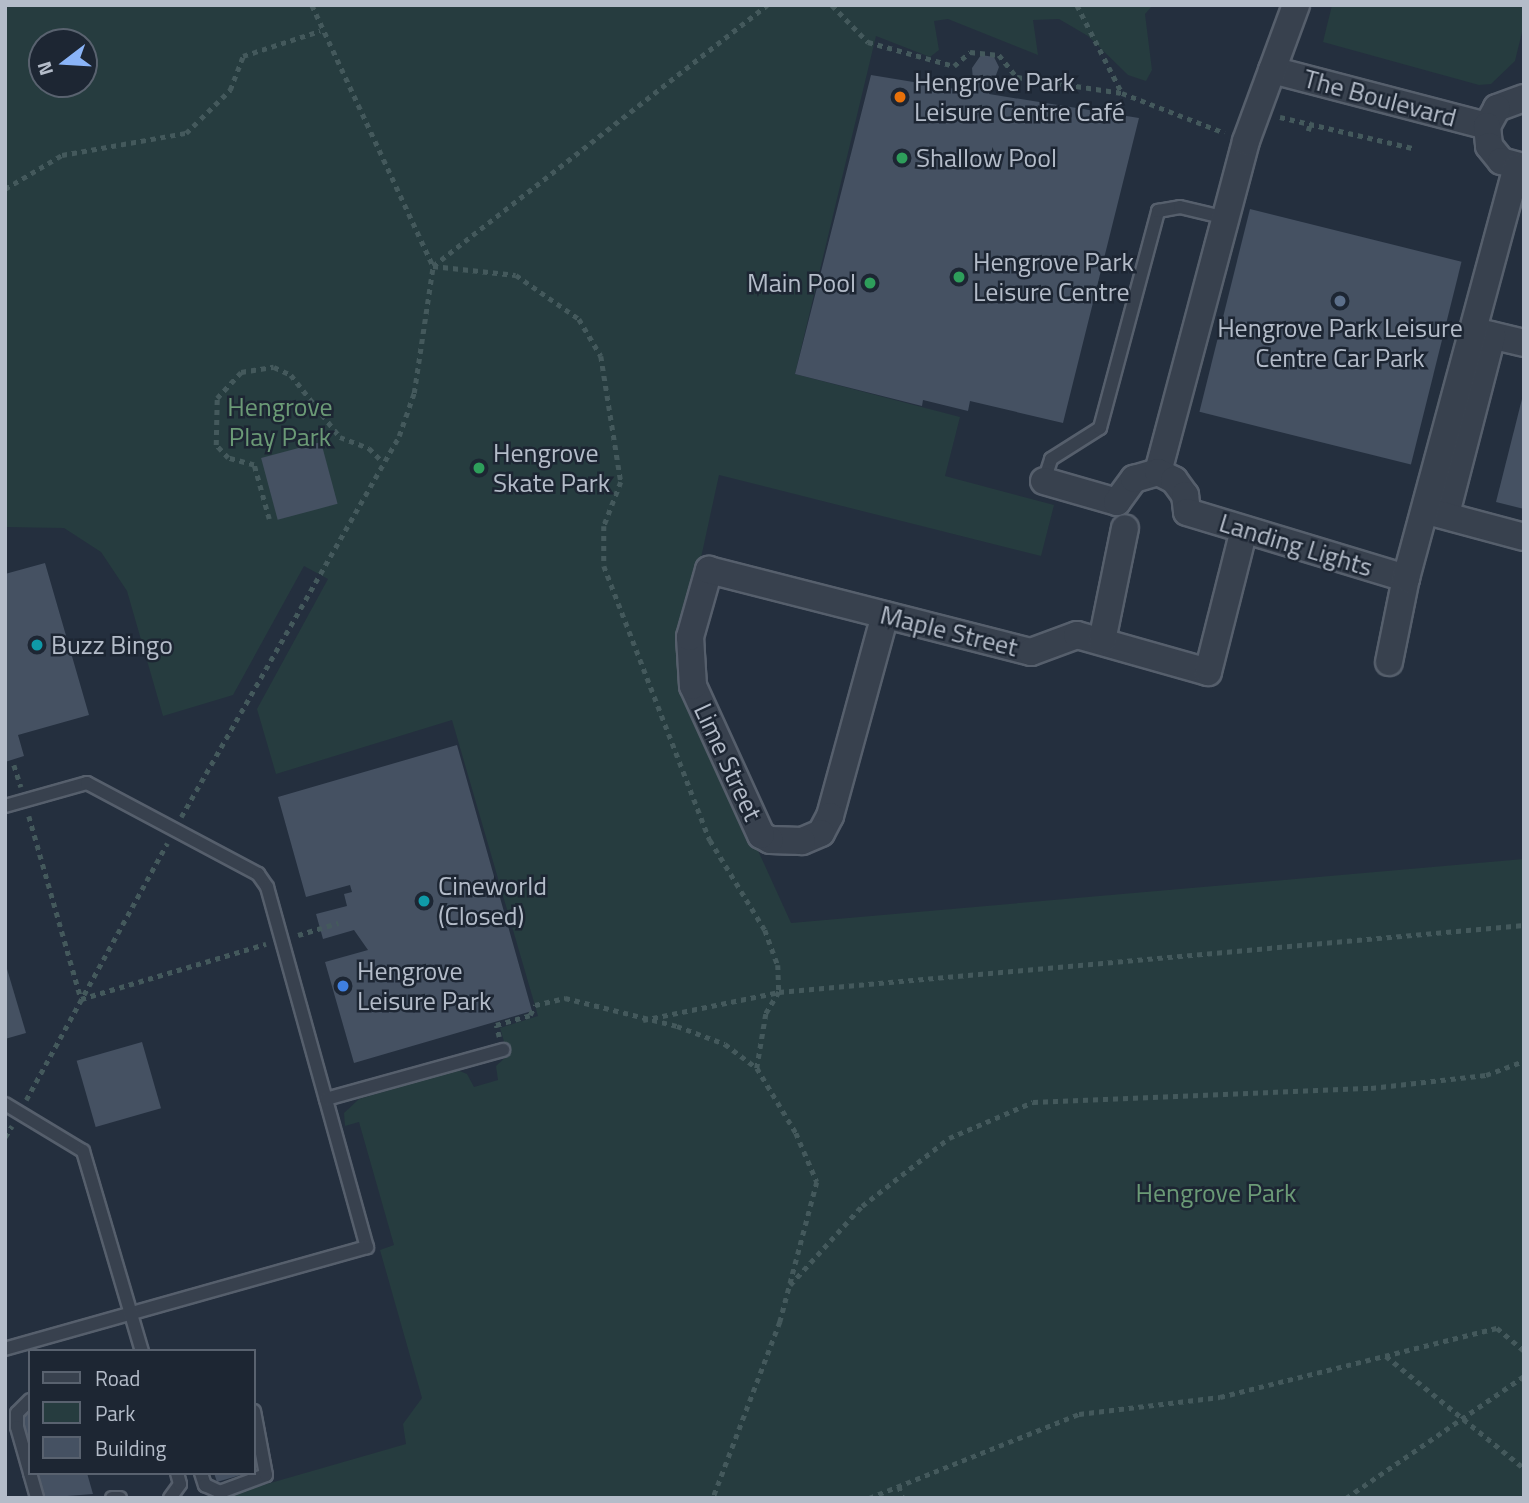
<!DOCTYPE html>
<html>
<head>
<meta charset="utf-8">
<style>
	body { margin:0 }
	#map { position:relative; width:1529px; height:1503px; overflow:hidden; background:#242f3e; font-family:"Titillium Web",sans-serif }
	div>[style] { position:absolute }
	.green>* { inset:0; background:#263c3f }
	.building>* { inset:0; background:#455162; transform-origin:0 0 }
	.path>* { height:4.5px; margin-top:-2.25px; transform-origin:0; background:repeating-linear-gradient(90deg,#44595c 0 5px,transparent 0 10px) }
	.roads { filter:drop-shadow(2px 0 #565f6c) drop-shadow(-2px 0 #565f6c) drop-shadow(0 2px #565f6c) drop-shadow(0 -2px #565f6c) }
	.service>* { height:12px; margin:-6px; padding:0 6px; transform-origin:6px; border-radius:6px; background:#38414e }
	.minor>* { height:26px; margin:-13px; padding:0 13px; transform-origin:13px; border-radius:13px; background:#38414e }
	.dots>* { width:19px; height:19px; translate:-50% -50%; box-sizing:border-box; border:4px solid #1d2633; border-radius:50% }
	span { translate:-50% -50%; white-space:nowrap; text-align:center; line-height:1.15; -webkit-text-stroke:5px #1d2633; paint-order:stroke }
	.poi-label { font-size:26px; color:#b4bcc9 }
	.left { translate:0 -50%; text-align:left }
	.right { translate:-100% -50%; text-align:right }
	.street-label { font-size:26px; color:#b4bcc9 }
	.park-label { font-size:26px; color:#6b9a76 }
	.frame { position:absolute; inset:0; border:7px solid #b4bcc9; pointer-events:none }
	.legend { position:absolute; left:28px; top:1349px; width:228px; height:126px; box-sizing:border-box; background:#1d2633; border:2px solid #59626f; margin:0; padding:9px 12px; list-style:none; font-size:21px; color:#b4bcc9 }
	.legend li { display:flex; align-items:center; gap:14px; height:35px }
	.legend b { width:35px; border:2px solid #59626f }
	.north { position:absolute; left:28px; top:28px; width:70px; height:70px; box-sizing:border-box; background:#1d2633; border:2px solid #59626f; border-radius:50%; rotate:253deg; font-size:19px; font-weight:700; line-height:28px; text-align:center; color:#b4bcc9 }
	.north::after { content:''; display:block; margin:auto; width:24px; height:32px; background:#8ab4f8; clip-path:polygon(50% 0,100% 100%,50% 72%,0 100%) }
</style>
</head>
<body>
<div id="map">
	<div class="green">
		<div style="clip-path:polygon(evenodd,5px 5px,1153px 5px,1145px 14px,1152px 70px,1146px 81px,1128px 75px,1088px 36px,1059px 19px,1033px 20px,1038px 55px,948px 19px,934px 21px,939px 50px,930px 57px,876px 36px,795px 374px,960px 417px,945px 476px,1054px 505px,1041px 556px,719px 475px,679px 659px,680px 679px,791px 923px,1524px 859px,1524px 1498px,218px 1498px,406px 1444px,403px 1424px,422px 1398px,380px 1250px,394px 1245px,359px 1122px,345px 1126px,344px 1113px,359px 1099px,457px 1070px,467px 1074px,474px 1087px,498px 1080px,496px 1066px,508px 1055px,500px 1028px,538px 1016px,452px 720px,276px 774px,257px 709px,328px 579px,304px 566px,233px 695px,163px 716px,127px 591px,101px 552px,64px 528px,5px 527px,5px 5px,42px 42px,84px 42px,84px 84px,42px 84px,42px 42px)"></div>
		<div style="clip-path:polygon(1332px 5px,1524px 5px,1524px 24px,1515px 61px,1491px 84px,1479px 85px,1323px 42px)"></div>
	</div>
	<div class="building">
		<div style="clip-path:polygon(981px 55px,994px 57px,999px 67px,989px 94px,1139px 118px,1063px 423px,970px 401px,968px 411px,923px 400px,922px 406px,795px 374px,871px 75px,974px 92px,972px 68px)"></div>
		<div style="left:1250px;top:209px;width:218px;height:209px;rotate:14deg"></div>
		<div style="clip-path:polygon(1524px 391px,1524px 509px,1496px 502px)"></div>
		<div style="left:321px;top:442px;width:64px;height:62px;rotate:75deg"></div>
		<div style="clip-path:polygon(45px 563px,89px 715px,18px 735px,24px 756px,5px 762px,5px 574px)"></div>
		<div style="clip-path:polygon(457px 745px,532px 1011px,354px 1063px,325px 962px,368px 950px,354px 930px,323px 939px,316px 914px,347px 906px,344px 894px,352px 892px,350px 885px,306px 897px,278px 797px)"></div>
		<div style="clip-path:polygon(7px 969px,26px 1033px,5px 1039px,5px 970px)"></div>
		<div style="left:142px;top:1042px;width:69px;height:68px;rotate:74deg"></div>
		<div style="clip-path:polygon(30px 1414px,30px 1453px,19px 1417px)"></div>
		<div style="clip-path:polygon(35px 1473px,87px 1473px,93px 1494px,42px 1498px)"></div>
		<div style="clip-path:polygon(214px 1473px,244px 1473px,244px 1474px,217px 1482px)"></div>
	</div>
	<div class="path">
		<div style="left:312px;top:5px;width:288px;rotate:65.1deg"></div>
		<div style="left:433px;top:266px;width:83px;rotate:6.2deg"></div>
		<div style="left:516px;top:275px;width:77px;rotate:34.9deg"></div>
		<div style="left:579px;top:319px;width:43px;rotate:59.3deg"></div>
		<div style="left:601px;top:356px;width:128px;rotate:81deg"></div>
		<div style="left:621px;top:482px;width:47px;rotate:111.1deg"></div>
		<div style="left:604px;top:526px;width:40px;rotate:90deg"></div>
		<div style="left:604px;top:566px;width:294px;rotate:68.9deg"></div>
		<div style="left:710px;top:840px;width:105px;rotate:58.6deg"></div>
		<div style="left:765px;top:930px;width:37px;rotate:70deg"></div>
		<div style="left:778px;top:965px;width:27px;rotate:88deg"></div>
		<div style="left:779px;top:992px;width:26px;rotate:121deg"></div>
		<div style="left:766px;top:1014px;width:55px;rotate:99.5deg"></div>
		<div style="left:832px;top:5px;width:52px;rotate:45.8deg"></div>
		<div style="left:868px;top:42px;width:89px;rotate:15.6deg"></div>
		<div style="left:954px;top:66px;width:21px;rotate:-41deg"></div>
		<div style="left:970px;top:52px;width:29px;rotate:6deg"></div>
		<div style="left:999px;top:55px;width:28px;rotate:51deg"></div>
		<div style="left:1017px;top:77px;width:106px;rotate:8.7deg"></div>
		<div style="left:1077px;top:5px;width:99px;rotate:62.9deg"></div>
		<div style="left:1122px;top:93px;width:110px;rotate:21.2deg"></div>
		<div style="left:1280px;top:117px;width:136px;rotate:13.2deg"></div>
		<div style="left:1308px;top:131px;width:10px;rotate:-73deg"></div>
		<div style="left:5px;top:189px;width:66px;rotate:-30.8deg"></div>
		<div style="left:62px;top:155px;width:126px;rotate:-10.1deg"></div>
		<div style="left:186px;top:133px;width:62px;rotate:-44.3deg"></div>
		<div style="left:230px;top:90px;width:36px;rotate:-69deg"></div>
		<div style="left:243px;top:56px;width:81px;rotate:-18deg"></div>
		<div style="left:269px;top:519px;width:56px;rotate:-105.5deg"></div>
		<div style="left:254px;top:465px;width:27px;rotate:-165deg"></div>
		<div style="left:228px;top:458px;width:18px;rotate:-133deg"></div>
		<div style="left:216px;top:445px;width:47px;rotate:-88.8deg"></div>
		<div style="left:217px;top:398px;width:35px;rotate:-47deg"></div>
		<div style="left:241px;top:372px;width:33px;rotate:-9deg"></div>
		<div style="left:274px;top:367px;width:19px;rotate:25deg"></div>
		<div style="left:291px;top:375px;width:79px;rotate:51.7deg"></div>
		<div style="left:340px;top:437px;width:31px;rotate:21deg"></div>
		<div style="left:369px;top:448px;width:18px;rotate:45deg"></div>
		<div style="left:14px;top:765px;width:23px;rotate:72deg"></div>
		<div style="left:29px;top:816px;width:190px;rotate:74.1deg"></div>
		<div style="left:81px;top:999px;width:193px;rotate:-16.6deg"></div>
		<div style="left:181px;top:817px;width:439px;rotate:-60.2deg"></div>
		<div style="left:399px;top:436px;width:46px;rotate:-70.8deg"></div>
		<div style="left:414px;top:393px;width:128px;rotate:-81.5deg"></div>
		<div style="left:433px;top:266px;width:424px;rotate:-38deg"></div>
		<div style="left:298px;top:935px;width:42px;rotate:-16.7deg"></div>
		<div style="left:643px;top:1020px;width:139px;rotate:-11.6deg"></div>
		<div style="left:779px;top:992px;width:748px;rotate:-5.14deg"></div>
		<div style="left:499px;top:1037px;width:12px;rotate:-104deg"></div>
		<div style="left:496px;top:1025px;width:35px;rotate:-16deg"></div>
		<div style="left:530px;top:1015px;width:11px;rotate:-63deg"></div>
		<div style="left:535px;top:1005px;width:31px;rotate:-13deg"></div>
		<div style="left:565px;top:998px;width:115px;rotate:14deg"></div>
		<div style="left:677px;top:1026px;width:51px;rotate:20.6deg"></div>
		<div style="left:725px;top:1044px;width:40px;rotate:37deg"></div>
		<div style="left:757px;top:1068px;width:76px;rotate:59deg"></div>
		<div style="left:796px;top:1133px;width:53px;rotate:66.8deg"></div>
		<div style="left:817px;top:1182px;width:145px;rotate:104.8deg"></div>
		<div style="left:780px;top:1322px;width:188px;rotate:110.8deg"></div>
		<div style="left:26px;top:1100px;width:293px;rotate:-61.2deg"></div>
		<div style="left:5px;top:1137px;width:13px;rotate:-58deg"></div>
		<div style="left:790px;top:1285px;width:107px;rotate:-47.7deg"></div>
		<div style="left:862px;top:1206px;width:110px;rotate:-38deg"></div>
		<div style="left:949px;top:1138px;width:91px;rotate:-23.2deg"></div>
		<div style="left:1033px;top:1102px;width:338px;rotate:-2.4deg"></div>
		<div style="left:1371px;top:1088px;width:116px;rotate:-6.4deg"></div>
		<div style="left:1486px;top:1075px;width:40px;rotate:-20.2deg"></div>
		<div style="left:1386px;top:1356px;width:178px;rotate:39.1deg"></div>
		<div style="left:899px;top:1486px;width:13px;rotate:72deg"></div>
		<div style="left:869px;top:1498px;width:226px;rotate:-21.8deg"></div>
		<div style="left:1079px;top:1414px;width:142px;rotate:-6.9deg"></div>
		<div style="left:1220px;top:1397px;width:285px;rotate:-14deg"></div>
		<div style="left:1497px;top:1328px;width:35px;rotate:40deg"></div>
		<div style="left:1346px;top:1498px;width:216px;rotate:-34.4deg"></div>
	</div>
	<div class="roads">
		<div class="service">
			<div style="left:1044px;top:481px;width:23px;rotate:-72deg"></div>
			<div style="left:1051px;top:459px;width:58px;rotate:-32.3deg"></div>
			<div style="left:1100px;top:428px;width:225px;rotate:-75deg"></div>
			<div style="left:1158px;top:211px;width:22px;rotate:-10deg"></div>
			<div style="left:1180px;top:207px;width:47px;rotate:13.4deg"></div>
			<div style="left:5px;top:806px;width:85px;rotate:-15.7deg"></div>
			<div style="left:87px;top:783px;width:194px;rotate:28deg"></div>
			<div style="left:258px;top:874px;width:16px;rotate:55deg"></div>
			<div style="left:267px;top:887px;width:374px;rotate:74.5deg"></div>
			<div style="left:367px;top:1247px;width:376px;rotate:164.3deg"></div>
			<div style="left:326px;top:1099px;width:184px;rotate:-15.5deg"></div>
			<div style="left:5px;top:1104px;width:91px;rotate:31.1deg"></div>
			<div style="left:83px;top:1151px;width:209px;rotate:73.6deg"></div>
			<div style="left:30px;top:1400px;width:18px;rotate:135deg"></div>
			<div style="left:17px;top:1413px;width:14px;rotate:90deg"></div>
			<div style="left:17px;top:1427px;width:48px;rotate:74.2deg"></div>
			<div style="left:30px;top:1473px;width:26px;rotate:74deg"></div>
			<div style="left:201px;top:1473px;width:13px;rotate:72deg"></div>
			<div style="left:205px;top:1485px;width:17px;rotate:25deg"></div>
			<div style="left:220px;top:1492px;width:49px;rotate:-20.3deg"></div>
			<div style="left:266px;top:1475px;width:65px;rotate:-100.6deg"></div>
			<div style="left:112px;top:1498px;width:8px"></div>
			<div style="left:170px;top:1498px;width:17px;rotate:-54deg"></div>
			<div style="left:180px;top:1484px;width:11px;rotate:-105deg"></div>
		</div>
		<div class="minor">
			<div style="left:1272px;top:70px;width:222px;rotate:14.6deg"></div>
			<div style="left:1524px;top:98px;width:29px;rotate:160deg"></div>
			<div style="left:1497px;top:108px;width:21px;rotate:119deg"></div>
			<div style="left:1487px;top:126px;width:20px;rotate:84deg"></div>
			<div style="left:1489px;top:146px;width:19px;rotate:51deg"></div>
			<div style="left:1501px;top:161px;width:24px;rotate:15deg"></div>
			<div style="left:1478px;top:332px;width:47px;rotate:13.4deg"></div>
			<div style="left:1158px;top:472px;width:342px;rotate:-75.1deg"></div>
			<div style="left:1246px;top:141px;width:145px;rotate:-69.8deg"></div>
			<div style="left:1044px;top:481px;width:76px;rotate:16deg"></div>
			<div style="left:1117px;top:502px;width:29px;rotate:-54deg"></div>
			<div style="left:1134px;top:479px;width:25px;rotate:-16deg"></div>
			<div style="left:1158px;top:472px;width:18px;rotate:27deg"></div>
			<div style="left:1174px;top:480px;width:19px;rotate:54deg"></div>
			<div style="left:1185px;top:495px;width:17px;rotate:83deg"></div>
			<div style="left:1187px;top:512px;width:229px;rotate:16.8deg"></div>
			<div style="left:1448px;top:506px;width:176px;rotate:-75.5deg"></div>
			<div style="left:1427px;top:511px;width:100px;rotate:15deg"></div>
			<div style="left:885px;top:615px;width:208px;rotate:105.3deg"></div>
			<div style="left:830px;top:816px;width:19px;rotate:118deg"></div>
			<div style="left:821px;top:833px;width:21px;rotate:157deg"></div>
			<div style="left:802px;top:841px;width:32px;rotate:-178deg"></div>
			<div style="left:770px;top:840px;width:10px;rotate:-151deg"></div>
			<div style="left:761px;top:835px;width:164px;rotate:-114.5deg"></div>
			<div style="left:693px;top:686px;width:49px;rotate:-93.5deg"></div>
			<div style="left:690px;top:637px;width:70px;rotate:-74.2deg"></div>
			<div style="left:709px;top:570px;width:332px;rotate:14.3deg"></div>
			<div style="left:1031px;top:652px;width:49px;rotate:-20.3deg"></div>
			<div style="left:1077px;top:635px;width:136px;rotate:15.8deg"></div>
			<div style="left:1208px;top:672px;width:146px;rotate:-75.8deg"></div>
			<div style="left:1102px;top:641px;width:115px;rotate:-78.5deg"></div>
			<div style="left:1389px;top:662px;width:86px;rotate:-78.6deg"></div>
			<div style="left:1406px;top:578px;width:425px;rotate:-74.9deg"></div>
		</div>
	</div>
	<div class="dots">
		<div style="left:900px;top:97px;background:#e8710a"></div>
		<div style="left:902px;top:158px;background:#2e9e5b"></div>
		<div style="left:959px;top:277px;background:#2e9e5b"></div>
		<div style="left:870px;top:283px;background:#2e9e5b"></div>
		<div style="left:1340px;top:301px;background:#5c6f8a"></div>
		<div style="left:479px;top:468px;background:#2e9e5b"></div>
		<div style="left:37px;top:645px;background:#0f9aa8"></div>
		<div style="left:424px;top:901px;background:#0f9aa8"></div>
		<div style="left:343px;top:986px;background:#3f7fe0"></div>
	</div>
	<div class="poi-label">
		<span class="left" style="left:914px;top:97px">Hengrove Park<br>Leisure Centre Café</span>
		<span class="left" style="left:916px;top:158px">Shallow Pool</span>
		<span class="left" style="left:973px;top:277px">Hengrove Park<br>Leisure Centre</span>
		<span class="right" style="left:856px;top:283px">Main Pool</span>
		<span style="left:1340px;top:343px">Hengrove Park Leisure<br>Centre Car Park</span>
		<span class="left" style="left:493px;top:468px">Hengrove<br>Skate Park</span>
		<span class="left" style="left:51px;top:645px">Buzz Bingo</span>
		<span class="left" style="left:438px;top:901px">Cineworld<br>(Closed)</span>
		<span class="left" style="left:357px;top:986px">Hengrove<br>Leisure Park</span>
	</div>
	<div class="street-label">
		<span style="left:1380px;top:98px;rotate:15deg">The Boulevard</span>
		<span style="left:1296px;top:545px;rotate:17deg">Landing Lights</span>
		<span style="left:949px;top:631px;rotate:14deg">Maple Street</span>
		<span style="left:728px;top:762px;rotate:65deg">Lime Street</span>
	</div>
	<div class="park-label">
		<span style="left:280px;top:422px">Hengrove<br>Play Park</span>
		<span style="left:1216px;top:1193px">Hengrove Park</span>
	</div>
	<div class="frame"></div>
	<ul class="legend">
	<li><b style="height:9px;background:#38414e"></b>Road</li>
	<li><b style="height:19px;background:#263c3f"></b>Park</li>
	<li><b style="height:19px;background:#455162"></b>Building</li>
	</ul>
	<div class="north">N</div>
</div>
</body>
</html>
